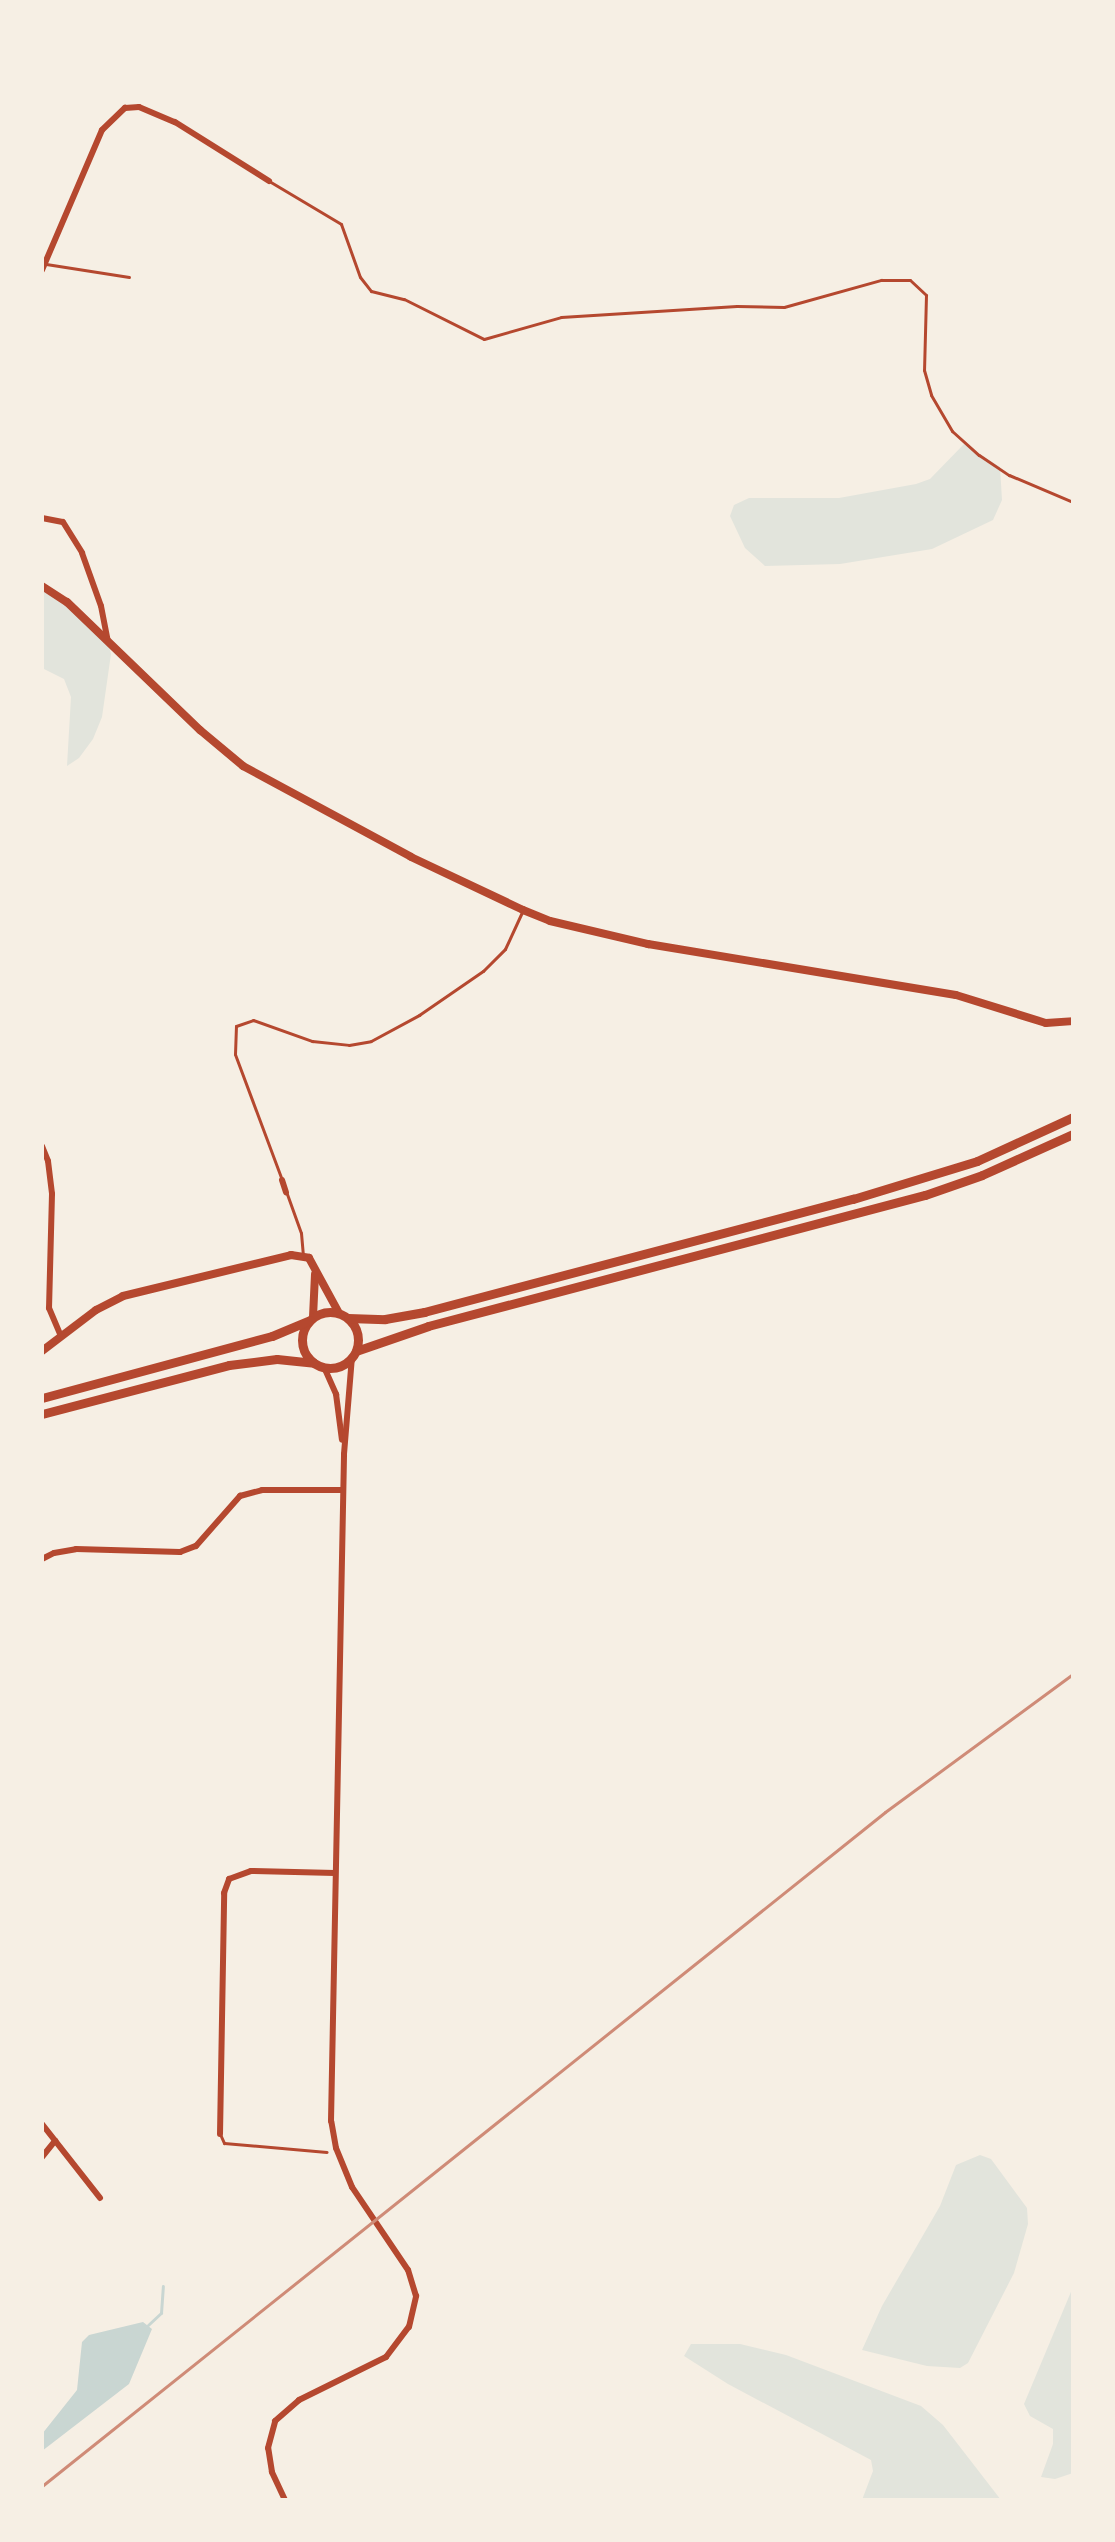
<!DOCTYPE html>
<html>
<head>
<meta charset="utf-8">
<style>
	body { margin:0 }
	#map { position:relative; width:1115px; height:2542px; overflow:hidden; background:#f6efe4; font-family:"Fira Sans",sans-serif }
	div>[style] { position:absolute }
	.green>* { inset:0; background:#e2e4dc }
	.water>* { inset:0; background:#c9d6d2 }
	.stream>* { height:3px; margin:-1.5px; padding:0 1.5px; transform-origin:1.5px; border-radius:1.5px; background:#c9d6d2 }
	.service>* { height:3px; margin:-1.5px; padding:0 1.5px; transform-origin:1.5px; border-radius:1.5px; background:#b5482f }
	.minor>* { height:6px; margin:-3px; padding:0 3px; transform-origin:3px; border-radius:3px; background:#b5482f }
	.secondary>* { height:8px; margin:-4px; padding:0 4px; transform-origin:4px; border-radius:4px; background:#b5482f }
	.trunk>* { height:9px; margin:-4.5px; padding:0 4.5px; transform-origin:4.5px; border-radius:4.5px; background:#b5482f }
	.trunk>.ring { margin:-4.5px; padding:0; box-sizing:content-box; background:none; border:9px solid #b5482f; border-radius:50% }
	.rail>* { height:3px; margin:-1.5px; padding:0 1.5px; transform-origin:1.5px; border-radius:1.5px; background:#cf8b77 }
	span { translate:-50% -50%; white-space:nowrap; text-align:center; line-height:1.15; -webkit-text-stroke:6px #f6efe4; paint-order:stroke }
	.frame { position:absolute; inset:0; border:44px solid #f6efe4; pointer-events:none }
</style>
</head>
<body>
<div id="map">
	<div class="green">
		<div style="clip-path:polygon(964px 444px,1000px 467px,1002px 500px,993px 520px,932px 549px,840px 564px,765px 566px,745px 548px,730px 516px,734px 505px,749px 498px,839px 498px,916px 484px,930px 479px)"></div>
		<div style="clip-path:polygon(42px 590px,59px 599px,108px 642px,111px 654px,102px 717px,93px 739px,79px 758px,67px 766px,71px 697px,64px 679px,42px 668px)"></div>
		<div style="clip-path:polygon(980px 2155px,991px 2159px,1027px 2208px,1028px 2224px,1014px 2273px,968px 2363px,960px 2368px,927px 2366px,862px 2350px,882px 2306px,940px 2206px,956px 2165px)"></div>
		<div style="clip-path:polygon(1073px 2287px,1073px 2473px,1055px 2479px,1041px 2477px,1053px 2444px,1053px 2429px,1030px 2416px,1024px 2404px)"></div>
		<div style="clip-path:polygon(691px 2344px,740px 2344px,786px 2355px,921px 2406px,943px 2425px,1001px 2500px,862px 2500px,873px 2471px,871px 2460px,728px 2384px,684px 2356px)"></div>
	</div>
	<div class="water">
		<div style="clip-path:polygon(143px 2322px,152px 2329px,129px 2384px,42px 2451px,42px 2434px,77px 2390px,82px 2342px,89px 2335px)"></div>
	</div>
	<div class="stream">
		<div style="left:148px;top:2325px;width:18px;rotate:-43deg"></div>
		<div style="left:161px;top:2313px;width:27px;rotate:-86deg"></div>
	</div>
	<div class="service">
		<div style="left:269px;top:181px;width:84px;rotate:30.8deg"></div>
		<div style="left:341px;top:224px;width:56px;rotate:70.3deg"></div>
		<div style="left:360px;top:277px;width:18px;rotate:52deg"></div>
		<div style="left:371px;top:291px;width:34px;rotate:14deg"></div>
		<div style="left:404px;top:299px;width:89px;rotate:26.6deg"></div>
		<div style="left:484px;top:339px;width:80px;rotate:-15.9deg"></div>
		<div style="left:561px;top:317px;width:176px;rotate:-3.6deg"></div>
		<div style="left:737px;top:306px;width:47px;rotate:1.2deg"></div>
		<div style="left:784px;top:307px;width:101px;rotate:-15.6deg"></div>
		<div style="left:881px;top:280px;width:29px"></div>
		<div style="left:910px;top:280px;width:22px;rotate:43deg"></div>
		<div style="left:926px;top:295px;width:75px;rotate:91.5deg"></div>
		<div style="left:924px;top:370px;width:26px;rotate:74deg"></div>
		<div style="left:931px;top:395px;width:42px;rotate:59.7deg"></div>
		<div style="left:952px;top:431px;width:36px;rotate:42deg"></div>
		<div style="left:979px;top:455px;width:36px;rotate:34deg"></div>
		<div style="left:1009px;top:475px;width:69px;rotate:22.9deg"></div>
		<div style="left:46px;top:264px;width:84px;rotate:8.9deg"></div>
		<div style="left:282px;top:1180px;width:134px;rotate:-110.5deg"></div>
		<div style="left:235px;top:1054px;width:28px;rotate:-88deg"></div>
		<div style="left:236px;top:1026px;width:18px;rotate:-19deg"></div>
		<div style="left:253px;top:1020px;width:63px;rotate:19.6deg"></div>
		<div style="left:312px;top:1041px;width:37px;rotate:6deg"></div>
		<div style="left:349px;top:1045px;width:22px;rotate:-10deg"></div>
		<div style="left:371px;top:1041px;width:55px;rotate:-28.4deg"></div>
		<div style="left:419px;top:1015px;width:78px;rotate:-34.5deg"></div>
		<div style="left:483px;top:971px;width:31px;rotate:-45deg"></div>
		<div style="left:505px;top:949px;width:41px;rotate:-65.3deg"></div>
		<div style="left:287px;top:1194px;width:41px;rotate:70.3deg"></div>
		<div style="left:301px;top:1233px;width:22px;rotate:85deg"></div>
		<div style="left:220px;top:2134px;width:10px;rotate:66deg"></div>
		<div style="left:224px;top:2143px;width:103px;rotate:5deg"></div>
	</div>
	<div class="minor">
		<div style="left:42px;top:270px;width:152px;rotate:-66.8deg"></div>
		<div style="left:102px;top:130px;width:32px;rotate:-44deg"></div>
		<div style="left:125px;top:108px;width:14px;rotate:-4deg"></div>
		<div style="left:139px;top:107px;width:39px;rotate:23deg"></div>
		<div style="left:175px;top:122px;width:111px;rotate:32.1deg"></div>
		<div style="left:42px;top:518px;width:21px;rotate:11deg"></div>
		<div style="left:63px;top:522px;width:36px;rotate:58deg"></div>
		<div style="left:82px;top:553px;width:56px;rotate:70.3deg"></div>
		<div style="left:101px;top:606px;width:36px;rotate:79deg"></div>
		<div style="left:42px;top:1146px;width:16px;rotate:68deg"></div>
		<div style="left:48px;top:1161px;width:33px;rotate:83deg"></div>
		<div style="left:52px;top:1194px;width:114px;rotate:91.5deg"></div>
		<div style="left:49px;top:1308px;width:30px;rotate:67deg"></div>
		<div style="left:282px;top:1180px;width:13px;rotate:72deg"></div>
		<div style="left:324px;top:1367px;width:30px;rotate:66deg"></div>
		<div style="left:336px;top:1394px;width:46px;rotate:82.6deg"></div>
		<div style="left:42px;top:1559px;width:13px;rotate:-27deg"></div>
		<div style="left:54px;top:1553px;width:22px;rotate:-10deg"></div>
		<div style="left:76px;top:1549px;width:104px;rotate:1.7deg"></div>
		<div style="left:180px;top:1552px;width:17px;rotate:-21deg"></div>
		<div style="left:196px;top:1546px;width:67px;rotate:-48.7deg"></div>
		<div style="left:240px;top:1496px;width:23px;rotate:-15deg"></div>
		<div style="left:262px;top:1490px;width:81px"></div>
		<div style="left:42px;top:2124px;width:94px;rotate:51.9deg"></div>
		<div style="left:220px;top:2134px;width:241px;rotate:-89deg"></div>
		<div style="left:224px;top:1893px;width:15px;rotate:-70deg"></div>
		<div style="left:229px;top:1879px;width:23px;rotate:-20deg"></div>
		<div style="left:251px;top:1871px;width:84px;rotate:1.4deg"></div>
		<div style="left:42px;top:2157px;width:21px;rotate:-51deg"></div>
		<div style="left:285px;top:2500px;width:31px;rotate:-115deg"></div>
		<div style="left:272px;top:2472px;width:24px;rotate:-99deg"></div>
		<div style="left:268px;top:2448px;width:28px;rotate:-75deg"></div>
		<div style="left:275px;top:2421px;width:32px;rotate:-41deg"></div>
		<div style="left:299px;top:2400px;width:97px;rotate:-26.3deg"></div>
		<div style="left:386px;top:2357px;width:38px;rotate:-53deg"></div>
		<div style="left:409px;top:2327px;width:32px;rotate:-77deg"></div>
		<div style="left:416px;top:2296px;width:27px;rotate:-107deg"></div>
		<div style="left:408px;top:2270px;width:100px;rotate:-124deg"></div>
		<div style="left:352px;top:2187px;width:42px;rotate:-112.3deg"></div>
		<div style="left:336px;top:2148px;width:27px;rotate:-100deg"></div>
		<div style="left:331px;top:2121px;width:667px;rotate:-88.88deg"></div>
		<div style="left:344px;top:1454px;width:97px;rotate:-85.3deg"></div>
	</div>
	<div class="secondary">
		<div style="left:42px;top:586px;width:30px;rotate:33deg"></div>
		<div style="left:67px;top:602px;width:185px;rotate:43.9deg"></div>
		<div style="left:200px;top:730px;width:56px;rotate:39.9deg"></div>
		<div style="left:243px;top:766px;width:191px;rotate:28.4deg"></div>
		<div style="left:411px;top:857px;width:124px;rotate:25.3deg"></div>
		<div style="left:523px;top:910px;width:29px;rotate:22deg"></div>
		<div style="left:550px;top:921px;width:101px;rotate:13.2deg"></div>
		<div style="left:648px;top:944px;width:312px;rotate:9.4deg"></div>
		<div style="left:956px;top:995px;width:94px;rotate:17.3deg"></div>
		<div style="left:1046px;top:1023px;width:27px;rotate:-4deg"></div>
		<div style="left:313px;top:1317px;width:43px;rotate:-87.3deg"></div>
		<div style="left:42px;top:1351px;width:68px;rotate:-37.2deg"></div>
		<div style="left:96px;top:1310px;width:30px;rotate:-27deg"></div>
		<div style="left:123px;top:1296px;width:173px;rotate:-13.7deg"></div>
		<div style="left:291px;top:1255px;width:18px;rotate:9deg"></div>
		<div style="left:309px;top:1258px;width:63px;rotate:61.4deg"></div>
	</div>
	<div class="trunk">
		<div class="ring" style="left:302px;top:1312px;width:47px;height:47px"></div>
		<div style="left:348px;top:1318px;width:37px;rotate:2deg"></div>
		<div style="left:385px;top:1319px;width:40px;rotate:-10deg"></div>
		<div style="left:424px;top:1312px;width:444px;rotate:-14.8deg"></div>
		<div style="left:853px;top:1199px;width:130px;rotate:-17deg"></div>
		<div style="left:977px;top:1161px;width:106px;rotate:-24.6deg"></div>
		<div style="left:356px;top:1351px;width:76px;rotate:-19.1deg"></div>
		<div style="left:428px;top:1326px;width:514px;rotate:-14.77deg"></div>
		<div style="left:925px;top:1195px;width:60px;rotate:-19.3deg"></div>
		<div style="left:982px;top:1175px;width:100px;rotate:-24.3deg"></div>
		<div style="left:42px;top:1398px;width:238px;rotate:-15.1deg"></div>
		<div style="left:272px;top:1336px;width:41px;rotate:-22.8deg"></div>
		<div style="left:42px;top:1414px;width:193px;rotate:-14.7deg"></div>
		<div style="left:229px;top:1365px;width:48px;rotate:-7.1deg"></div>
		<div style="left:277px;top:1359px;width:37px;rotate:6deg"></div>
	</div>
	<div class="rail">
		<div style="left:42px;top:2486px;width:1079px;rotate:-38.64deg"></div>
		<div style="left:885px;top:1812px;width:233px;rotate:-36.3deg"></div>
	</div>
	<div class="frame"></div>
</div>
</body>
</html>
